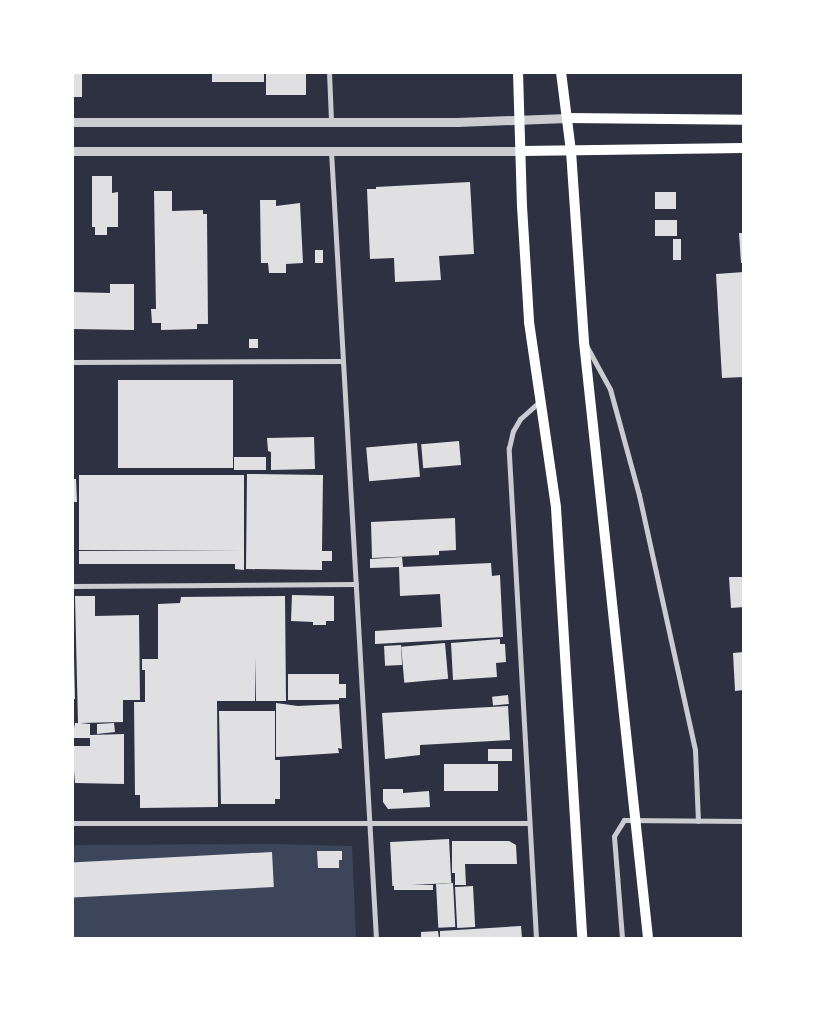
<!DOCTYPE html>
<html>
<head>
<meta charset="utf-8">
<style>
	body { margin:0 }
	#map { position:relative; width:816px; height:1011px; overflow:hidden; background:#2d3142; font-family:"Fira Sans Condensed",sans-serif }
	div>[style] { position:absolute }
	.green>* { inset:0; background:#3c4559 }
	.building>* { inset:0; background:#e0e0e3; transform-origin:0 0 }
	.minor>* { height:5px; margin:-2.5px; padding:0 2.5px; transform-origin:2.5px; border-radius:2.5px; background:#caccd0 }
	.tertiary>* { height:9px; margin:-4.5px; padding:0 4.5px; transform-origin:4.5px; border-radius:4.5px; background:#caccd0 }
	.secondary>* { height:10px; margin:-5px; padding:0 5px; transform-origin:5px; border-radius:5px; background:#fff }
	span { translate:-50% -50%; white-space:nowrap; text-align:center; line-height:1.15; -webkit-text-stroke:4px #fff; paint-order:stroke }
	.frame { position:absolute; inset:0; border:74px solid #fff; pointer-events:none }
</style>
</head>
<body>
<div id="map">
	<div class="green">
		<div style="clip-path:polygon(276px 844px,352px 846px,356px 938px,73px 938px,72px 845px)"></div>
	</div>
	<div class="building">
		<div style="left:74px;top:72px;width:8px;height:25px"></div>
		<div style="left:212px;top:72px;width:52px;height:10px"></div>
		<div style="left:266px;top:72px;width:40px;height:23px"></div>
		<div style="clip-path:polygon(92px 176px,112px 176px,112px 193px,118px 192px,118px 227px,107px 227px,107px 235px,95px 235px,95px 227px,92px 227px)"></div>
		<div style="clip-path:polygon(470px 182px,474px 254px,439px 256px,441px 280px,395px 282px,394px 258px,370px 259px,367px 189px,376px 189px,376px 187px)"></div>
		<div style="clip-path:polygon(154px 191px,172px 191px,172px 211px,203px 210px,203px 214px,207px 214px,208px 324px,197px 324px,197px 329px,161px 330px,161px 323px,152px 323px,151px 309px,156px 309px)"></div>
		<div style="left:655px;top:192px;width:21px;height:17px"></div>
		<div style="clip-path:polygon(260px 200px,276px 200px,276px 206px,300px 203px,303px 263px,286px 264px,286px 273px,269px 273px,268px 263px,261px 263px)"></div>
		<div style="left:655px;top:220px;width:22px;height:16px"></div>
		<div style="clip-path:polygon(739px 233px,744px 233px,744px 263px,741px 263px)"></div>
		<div style="left:673px;top:239px;width:8px;height:21px"></div>
		<div style="left:315px;top:250px;width:8px;height:13px"></div>
		<div style="clip-path:polygon(744px 272px,744px 377px,722px 378px,716px 274px)"></div>
		<div style="clip-path:polygon(110px 284px,134px 284px,134px 330px,72px 329px,72px 292px,110px 293px)"></div>
		<div style="left:249px;top:339px;width:9px;height:9px"></div>
		<div style="left:118px;top:380px;width:115px;height:88px"></div>
		<div style="clip-path:polygon(314px 437px,315px 469px,271px 470px,271px 452px,268px 451px,267px 438px)"></div>
		<div style="left:459px;top:441px;width:24px;height:38px;rotate:85deg"></div>
		<div style="left:417px;top:443px;width:34px;height:51px;rotate:85deg"></div>
		<div style="left:234px;top:457px;width:32px;height:13px"></div>
		<div style="clip-path:polygon(247px 474px,323px 475px,322px 551px,332px 551px,332px 561px,322px 561px,322px 570px,246px 569px)"></div>
		<div style="left:79px;top:475px;width:165px;height:75px"></div>
		<div style="clip-path:polygon(72px 479px,76px 479px,77px 502px,72px 502px)"></div>
		<div style="clip-path:polygon(455px 518px,456px 550px,439px 551px,439px 555px,372px 558px,371px 522px)"></div>
		<div style="clip-path:polygon(244px 550px,244px 570px,235px 569px,235px 564px,79px 564px,79px 551px)"></div>
		<div style="clip-path:polygon(402px 557px,403px 567px,491px 563px,492px 576px,500px 575px,503px 637px,375px 644px,375px 631px,442px 627px,440px 594px,400px 596px,399px 567px,370px 568px,370px 559px)"></div>
		<div style="clip-path:polygon(729px 577px,744px 577px,744px 607px,731px 608px)"></div>
		<div style="clip-path:polygon(292px 595px,334px 596px,334px 621px,326px 621px,326px 625px,313px 625px,313px 622px,291px 621px)"></div>
		<div style="clip-path:polygon(75px 596px,95px 596px,95px 616px,139px 615px,140px 700px,123px 700px,123px 722px,80px 723px,90px 724px,90px 735px,124px 734px,124px 784px,75px 783px,72px 746px,90px 746px,90px 738px,72px 738px,75px 723px,78px 723px)"></div>
		<div style="clip-path:polygon(285px 596px,286px 701px,256px 701px,255px 658px,255px 701px,217px 701px,218px 807px,140px 808px,140px 795px,135px 795px,134px 702px,145px 702px,145px 670px,142px 670px,142px 659px,158px 659px,158px 604px,180px 603px,181px 597px)"></div>
		<div style="clip-path:polygon(500px 639px,500px 644px,505px 644px,506px 662px,496px 663px,497px 677px,453px 680px,451px 643px)"></div>
		<div style="left:445px;top:643px;width:36px;height:44px;rotate:85deg"></div>
		<div style="left:401px;top:645px;width:20px;height:17px;rotate:87deg"></div>
		<div style="clip-path:polygon(744px 652px,744px 690px,735px 691px,733px 653px)"></div>
		<div style="clip-path:polygon(72px 657px,74px 657px,75px 699px,72px 699px)"></div>
		<div style="left:288px;top:674px;width:51px;height:26px"></div>
		<div style="left:339px;top:684px;width:7px;height:14px"></div>
		<div style="left:508px;top:695px;width:9px;height:16px;rotate:84deg"></div>
		<div style="clip-path:polygon(276px 703px,298px 706px,339px 704px,342px 749px,338px 748px,339px 753px,276px 757px)"></div>
		<div style="clip-path:polygon(508px 706px,510px 740px,420px 745px,420px 755px,385px 759px,382px 713px)"></div>
		<div style="clip-path:polygon(219px 711px,275px 711px,275px 760px,280px 760px,280px 799px,275px 799px,275px 804px,221px 804px)"></div>
		<div style="clip-path:polygon(114px 723px,115px 732px,97px 734px,97px 724px)"></div>
		<div style="left:488px;top:749px;width:24px;height:12px"></div>
		<div style="left:444px;top:764px;width:54px;height:27px"></div>
		<div style="clip-path:polygon(383px 789px,403px 789px,403px 793px,429px 791px,430px 807px,388px 809px,383px 802px)"></div>
		<div style="left:449px;top:839px;width:44px;height:59px;rotate:87deg"></div>
		<div style="clip-path:polygon(452px 841px,509px 841px,516px 845px,517px 864px,465px 864px,466px 885px,455px 885px,455px 873px,452px 873px)"></div>
		<div style="clip-path:polygon(317px 851px,342px 851px,342px 860px,339px 860px,339px 868px,318px 868px)"></div>
		<div style="left:272px;top:852px;width:35px;height:201px;rotate:87deg"></div>
		<div style="left:453px;top:883px;width:44px;height:17px;rotate:87deg"></div>
		<div style="left:433px;top:885px;width:5px;height:39px;rotate:90deg"></div>
		<div style="left:473px;top:886px;width:41px;height:18px;rotate:87deg"></div>
		<div style="clip-path:polygon(521px 926px,522px 938px,440px 938px,440px 931px)"></div>
		<div style="clip-path:polygon(438px 931px,439px 938px,421px 938px,421px 932px)"></div>
	</div>
	<div class="minor">
		<div style="left:329px;top:72px;width:48px;rotate:87.6deg"></div>
		<div style="left:331px;top:151px;width:788px;rotate:86.73deg"></div>
		<div style="left:587px;top:347px;width:48px;rotate:61.3deg"></div>
		<div style="left:610px;top:389px;width:110px;rotate:74.7deg"></div>
		<div style="left:639px;top:495px;width:261px;rotate:77.6deg"></div>
		<div style="left:695px;top:750px;width:71px;rotate:87.6deg"></div>
		<div style="left:72px;top:362px;width:271px;rotate:-0.2deg"></div>
		<div style="left:72px;top:586px;width:284px;rotate:-0.4deg"></div>
		<div style="left:72px;top:823px;width:456px"></div>
		<div style="left:536px;top:938px;width:491px;rotate:-93.2deg"></div>
		<div style="left:509px;top:448px;width:17px;rotate:-77deg"></div>
		<div style="left:513px;top:431px;width:14px;rotate:-60deg"></div>
		<div style="left:520px;top:419px;width:25px;rotate:-42deg"></div>
		<div style="left:622px;top:938px;width:102px;rotate:-94.5deg"></div>
		<div style="left:614px;top:836px;width:19px;rotate:-58deg"></div>
		<div style="left:624px;top:820px;width:120px;rotate:0.5deg"></div>
	</div>
	<div class="tertiary">
		<div style="left:72px;top:122px;width:385px"></div>
		<div style="left:457px;top:122px;width:110px;rotate:-2.1deg"></div>
		<div style="left:72px;top:151px;width:450px"></div>
	</div>
	<div class="secondary">
		<div style="left:518px;top:72px;width:134px;rotate:88.3deg"></div>
		<div style="left:522px;top:206px;width:116px;rotate:86.5deg"></div>
		<div style="left:529px;top:322px;width:188px;rotate:81.7deg"></div>
		<div style="left:556px;top:508px;width:431px;rotate:86.5deg"></div>
		<div style="left:561px;top:72px;width:80px;rotate:82.8deg"></div>
		<div style="left:571px;top:151px;width:191px;rotate:86.1deg"></div>
		<div style="left:584px;top:342px;width:599px;rotate:83.87deg"></div>
		<div style="left:567px;top:118px;width:177px;rotate:0.6deg"></div>
		<div style="left:522px;top:151px;width:222px;rotate:-0.8deg"></div>
	</div>
	<div class="frame"></div>
</div>
</body>
</html>
